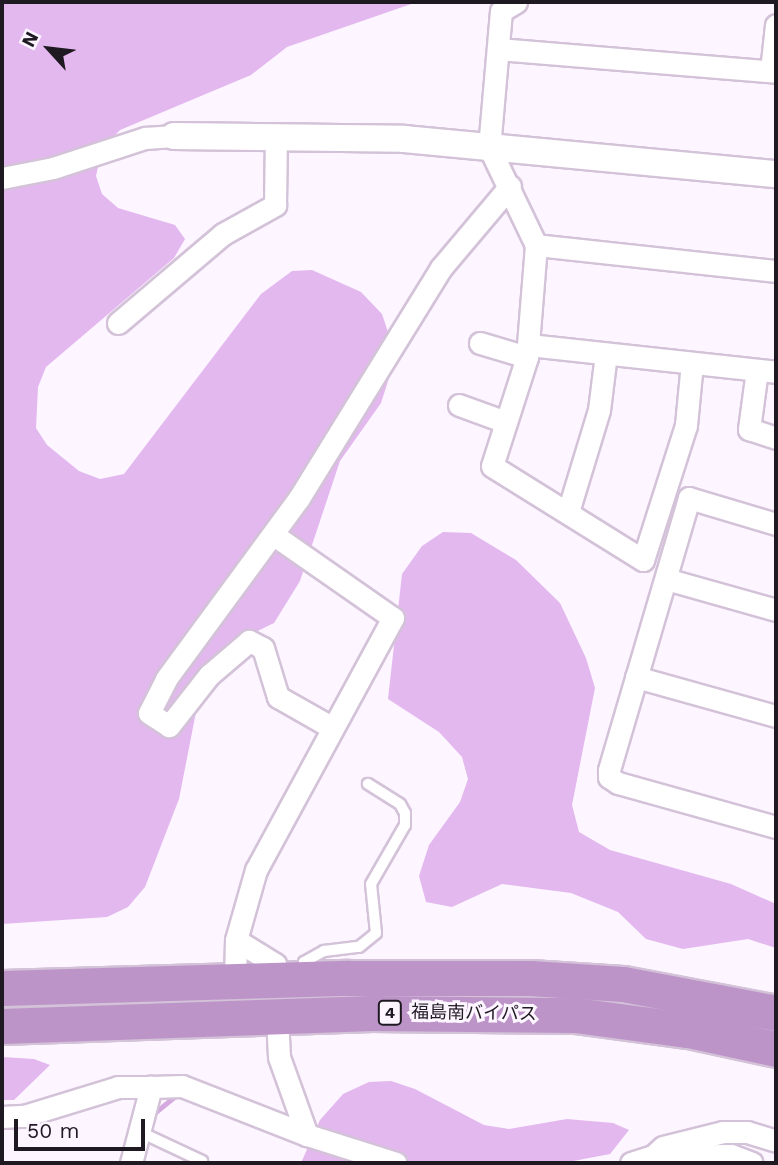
<!DOCTYPE html>
<html>
<head>
<meta charset="utf-8">
<style>
	body { margin:0 }
	#map { position:relative; width:778px; height:1165px; overflow:hidden; background:#fdf5ff; font-family:"Work Sans","Noto Sans JP",sans-serif }
	div>[style] { position:absolute }
	.forest>* { inset:0; background:#e3b8ef }
	.stream>* { height:5px; margin:-2.5px; padding:0 2.5px; transform-origin:2.5px; border-radius:2.5px; background:#d4a9e0 }
	.roads { filter:drop-shadow(2px 0 #d3c2d8) drop-shadow(-2px 0 #d3c2d8) drop-shadow(0 2px #d3c2d8) drop-shadow(0 -2px #d3c2d8) }
	.service>* { height:10px; margin:-5px; padding:0 5px; transform-origin:5px; border-radius:5px; background:#fff }
	.minor>* { height:21px; margin:-10.5px; padding:0 10.5px; transform-origin:10.5px; border-radius:10.5px; background:#fff }
	.tertiary>* { height:26px; margin:-13px; padding:0 13px; transform-origin:13px; border-radius:13px; background:#fff }
	.trunk>* { height:35px; margin:-17.5px; padding:0 17.5px; transform-origin:17.5px; border-radius:17.5px; background:#bc94c8 }
	span { translate:-50% -50%; white-space:nowrap; text-align:center; line-height:1.15; -webkit-text-stroke:6px #fdf5ff; paint-order:stroke }
	.shield-label span { padding:2px 5px; background:#fdf5ff; border:2px solid; border-radius:5px; -webkit-text-stroke-width:0 }
	.shield-label { font-size:16px; color:#1f1921; font-weight:700 }
	.street-label { font-size:18px; color:#1f1921 }
	.frame { position:absolute; inset:0; border:4px solid #1f1921; pointer-events:none }
	.north { position:absolute; left:14px; top:14px; width:70px; height:70px; -webkit-text-stroke:5px #fdf5ff; paint-order:stroke; rotate:297deg; font-size:19px; font-weight:700; line-height:28px; text-align:center; color:#1f1921 }
	.north::after { content:''; display:block; margin:auto; width:24px; height:32px; background:#1f1921; clip-path:polygon(50% 0,100% 100%,50% 72%,0 100%) }
	.scale { position:absolute; left:14px; top:1119px; width:131px; height:32px; box-sizing:border-box; border:4px solid #1f1921; border-top:0; padding-left:9px; font-size:21px; line-height:24px; white-space:nowrap; color:#1f1921; -webkit-text-stroke:5px #fdf5ff; paint-order:stroke }
</style>
</head>
<body>
<div id="map">
	<div class="forest">
		<div style="clip-path:polygon(2px 2px,417px 2px,287px 47px,251px 75px,120px 130px,102px 149px,96px 176px,102px 194px,118px 208px,175px 225px,185px 239px,174px 258px,46px 367px,38px 387px,36px 428px,47px 445px,79px 471px,100px 479px,124px 474px,261px 294px,292px 271px,312px 270px,361px 292px,382px 314px,396px 356px,381px 403px,340px 461px,300px 581px,274px 623px,229px 645px,196px 712px,179px 799px,145px 887px,128px 907px,107px 917px,2px 924px)"></div>
		<div style="clip-path:polygon(443px 532px,471px 533px,516px 560px,560px 603px,586px 658px,595px 688px,572px 805px,579px 832px,610px 850px,731px 884px,776px 904px,776px 948px,748px 939px,683px 949px,646px 939px,618px 912px,571px 893px,502px 884px,452px 907px,426px 902px,419px 876px,429px 845px,460px 802px,468px 779px,462px 757px,439px 732px,388px 699px,402px 574px,422px 546px)"></div>
		<div style="clip-path:polygon(2px 1057px,34px 1059px,50px 1065px,14px 1100px,2px 1100px)"></div>
		<div style="clip-path:polygon(391px 1081px,415px 1089px,484px 1125px,509px 1129px,567px 1119px,613px 1123px,629px 1130px,610px 1154px,563px 1163px,301px 1163px,320px 1120px,343px 1094px,369px 1082px)"></div>
	</div>
	<div class="stream">
		<div style="left:153px;top:1114px;width:32px;rotate:-39deg"></div>
	</div>
	<div class="roads">
		<div class="service">
			<div style="left:303px;top:974px;width:12px;rotate:-85deg"></div>
			<div style="left:304px;top:962px;width:23px;rotate:-29deg"></div>
			<div style="left:324px;top:951px;width:35px;rotate:-7deg"></div>
			<div style="left:359px;top:947px;width:22px;rotate:-39deg"></div>
			<div style="left:376px;top:933px;width:49px;rotate:-95.8deg"></div>
			<div style="left:371px;top:884px;width:68px;rotate:-60deg"></div>
			<div style="left:405px;top:825px;width:12px;rotate:-90deg"></div>
			<div style="left:405px;top:813px;width:10px;rotate:-119deg"></div>
			<div style="left:400px;top:804px;width:38px;rotate:-148deg"></div>
			<div style="left:138px;top:1131px;width:71px;rotate:25.1deg"></div>
		</div>
		<div class="minor">
			<div style="left:516px;top:2px;width:17px;rotate:149deg"></div>
			<div style="left:501px;top:11px;width:137px;rotate:95deg"></div>
			<div style="left:489px;top:147px;width:109px;rotate:64.4deg"></div>
			<div style="left:536px;top:245px;width:112px;rotate:94.6deg"></div>
			<div style="left:527px;top:357px;width:114px;rotate:107.8deg"></div>
			<div style="left:492px;top:466px;width:178px;rotate:31.9deg"></div>
			<div style="left:643px;top:560px;width:142px;rotate:-72.3deg"></div>
			<div style="left:686px;top:425px;width:62px;rotate:-84.5deg"></div>
			<div style="left:498px;top:49px;width:279px;rotate:4.7deg"></div>
			<div style="left:771px;top:71px;width:46px;rotate:-83.8deg"></div>
			<div style="left:2px;top:178px;width:52px;rotate:-11.1deg"></div>
			<div style="left:53px;top:168px;width:97px;rotate:-18.1deg"></div>
			<div style="left:145px;top:138px;width:29px;rotate:-4deg"></div>
			<div style="left:536px;top:245px;width:241px;rotate:6.2deg"></div>
			<div style="left:118px;top:323px;width:138px;rotate:-40.3deg"></div>
			<div style="left:223px;top:234px;width:60px;rotate:-29.1deg"></div>
			<div style="left:275px;top:205px;width:68px;rotate:-89.2deg"></div>
			<div style="left:480px;top:343px;width:49px;rotate:16.6deg"></div>
			<div style="left:529px;top:345px;width:248px;rotate:6.2deg"></div>
			<div style="left:757px;top:370px;width:60px;rotate:97.7deg"></div>
			<div style="left:749px;top:429px;width:28px;rotate:18deg"></div>
			<div style="left:459px;top:405px;width:50px;rotate:19.9deg"></div>
			<div style="left:568px;top:512px;width:107px;rotate:-73.1deg"></div>
			<div style="left:599px;top:410px;width:56px;rotate:-82.9deg"></div>
			<div style="left:776px;top:524px;width:91px;rotate:-163.4deg"></div>
			<div style="left:689px;top:498px;width:284px;rotate:106.4deg"></div>
			<div style="left:609px;top:770px;width:7px;rotate:90deg"></div>
			<div style="left:609px;top:777px;width:11px;rotate:34deg"></div>
			<div style="left:618px;top:783px;width:164px;rotate:15.6deg"></div>
			<div style="left:666px;top:579px;width:114px;rotate:15.7deg"></div>
			<div style="left:636px;top:677px;width:145px;rotate:15.6deg"></div>
			<div style="left:331px;top:727px;width:61px;rotate:-150.5deg"></div>
			<div style="left:278px;top:697px;width:51px;rotate:-107deg"></div>
			<div style="left:263px;top:648px;width:16px;rotate:-153deg"></div>
			<div style="left:249px;top:641px;width:52px;rotate:139.6deg"></div>
			<div style="left:209px;top:675px;width:65px;rotate:128.1deg"></div>
			<div style="left:169px;top:726px;width:24px;rotate:-147deg"></div>
			<div style="left:149px;top:713px;width:38px;rotate:-63deg"></div>
			<div style="left:166px;top:679px;width:225px;rotate:-53.7deg"></div>
			<div style="left:299px;top:498px;width:270px;rotate:-58.3deg"></div>
			<div style="left:441px;top:268px;width:107px;rotate:-49.9deg"></div>
			<div style="left:236px;top:940px;width:46px;rotate:31.6deg"></div>
			<div style="left:275px;top:964px;width:18px;rotate:87deg"></div>
			<div style="left:235px;top:983px;width:43px;rotate:-88.7deg"></div>
			<div style="left:236px;top:940px;width:73px;rotate:-74.1deg"></div>
			<div style="left:256px;top:870px;width:287px;rotate:-61.5deg"></div>
			<div style="left:393px;top:618px;width:145px;rotate:-145.1deg"></div>
			<div style="left:277px;top:1017px;width:40px;rotate:87.1deg"></div>
			<div style="left:279px;top:1057px;width:83px;rotate:70.3deg"></div>
			<div style="left:2px;top:1117px;width:22px;rotate:-3deg"></div>
			<div style="left:24px;top:1116px;width:98px;rotate:-17.1deg"></div>
			<div style="left:118px;top:1087px;width:33px"></div>
			<div style="left:653px;top:1156px;width:13px;rotate:-42deg"></div>
			<div style="left:663px;top:1147px;width:62px;rotate:-14deg"></div>
			<div style="left:723px;top:1132px;width:24px"></div>
			<div style="left:747px;top:1132px;width:30px;rotate:17deg"></div>
			<div style="left:131px;top:1163px;width:79px;rotate:-75.3deg"></div>
			<div style="left:151px;top:1087px;width:31px;rotate:-2deg"></div>
			<div style="left:182px;top:1086px;width:134px;rotate:21.4deg"></div>
			<div style="left:307px;top:1135px;width:93px;rotate:17.5deg"></div>
			<div style="left:631px;top:1163px;width:23px;rotate:-18deg"></div>
			<div style="left:653px;top:1156px;width:78px;rotate:-0.7deg"></div>
			<div style="left:731px;top:1155px;width:22px;rotate:21deg"></div>
		</div>
		<div class="tertiary">
			<div style="left:174px;top:136px;width:230px;rotate:0.7deg"></div>
			<div style="left:404px;top:139px;width:374px;rotate:5.4deg"></div>
		</div>
		<div class="trunk">
			<div style="left:2px;top:988px;width:346px;rotate:-1.7deg"></div>
			<div style="left:348px;top:978px;width:182px"></div>
			<div style="left:530px;top:978px;width:93px;rotate:3.7deg"></div>
			<div style="left:623px;top:984px;width:156px;rotate:10.7deg"></div>
			<div style="left:2px;top:1026px;width:370px;rotate:-2deg"></div>
			<div style="left:372px;top:1013px;width:203px;rotate:0.6deg"></div>
			<div style="left:575px;top:1015px;width:114px;rotate:7.6deg"></div>
			<div style="left:688px;top:1030px;width:90px;rotate:12.2deg"></div>
		</div>
	</div>
	<div class="shield-label">
		<span style="left:390px;top:1013px">4</span>
	</div>
	<div class="street-label">
		<span style="left:474px;top:1013px;rotate:1deg">福島南バイパス</span>
	</div>
	<div class="frame"></div>
	<div class="north">N</div>
	<div class="scale">50 m</div>
</div>
</body>
</html>
